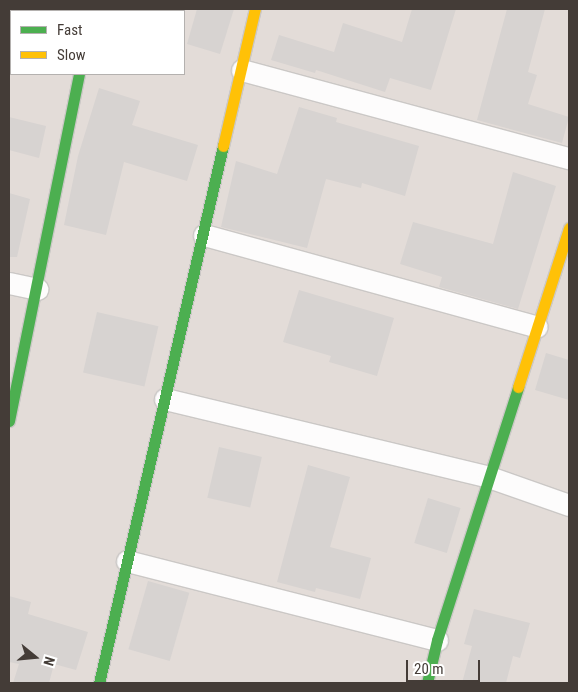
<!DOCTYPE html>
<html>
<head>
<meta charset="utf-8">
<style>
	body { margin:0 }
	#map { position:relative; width:578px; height:692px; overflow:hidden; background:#efece9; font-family:"Roboto Condensed",sans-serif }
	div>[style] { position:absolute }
	.residential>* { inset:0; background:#e3dcd8 }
	.building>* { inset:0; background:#d7d3d1; transform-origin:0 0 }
	.roads { filter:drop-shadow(1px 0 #cbc8c6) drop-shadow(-1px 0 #cbc8c6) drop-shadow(0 1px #cbc8c6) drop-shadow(0 -1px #cbc8c6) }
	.street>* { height:21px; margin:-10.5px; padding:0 10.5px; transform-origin:10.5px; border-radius:10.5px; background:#fdfcfc }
	.fast>* { height:11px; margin:-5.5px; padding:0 5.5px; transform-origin:5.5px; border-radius:5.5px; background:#4caf50 }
	.slow>* { height:11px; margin:-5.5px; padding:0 5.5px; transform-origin:5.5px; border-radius:5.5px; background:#ffc107 }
	span { translate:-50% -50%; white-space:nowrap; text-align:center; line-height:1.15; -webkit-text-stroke:5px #fff; paint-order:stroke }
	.frame { position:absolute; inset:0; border:10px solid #443c37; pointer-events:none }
	.legend { position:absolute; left:10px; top:10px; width:175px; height:65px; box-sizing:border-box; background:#fff; border:1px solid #b4b1af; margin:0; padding:6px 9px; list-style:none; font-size:15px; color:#443c37 }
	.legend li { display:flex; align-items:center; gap:10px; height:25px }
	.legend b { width:25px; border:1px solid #b4b1af }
	.north { position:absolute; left:10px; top:632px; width:50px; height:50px; -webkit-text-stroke:4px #fff; paint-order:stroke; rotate:107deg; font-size:14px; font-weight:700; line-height:20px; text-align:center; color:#443c37 }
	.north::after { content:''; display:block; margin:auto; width:18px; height:22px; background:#443c37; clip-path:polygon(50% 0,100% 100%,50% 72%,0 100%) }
	.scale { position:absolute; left:406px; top:660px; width:74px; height:22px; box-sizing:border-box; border:2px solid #443c37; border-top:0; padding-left:6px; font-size:15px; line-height:18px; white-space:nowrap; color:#443c37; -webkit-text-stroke:4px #fff; paint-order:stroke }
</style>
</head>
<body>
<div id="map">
	<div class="residential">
		<div style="clip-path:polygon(evenodd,9px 9px,569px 9px,569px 683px,9px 683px,9px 9px,11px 11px,184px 11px,184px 74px,11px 74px,11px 11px)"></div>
	</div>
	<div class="building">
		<div style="clip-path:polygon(197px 9px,234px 9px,220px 54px,187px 44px)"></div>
		<div style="clip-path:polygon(412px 9px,456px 9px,431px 90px,390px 78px,385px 92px,316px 70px,315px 73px,271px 60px,279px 35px,334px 52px,343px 23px,402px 42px)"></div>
		<div style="clip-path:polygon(507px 9px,545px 9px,528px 72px,537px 75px,528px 104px,569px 117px,562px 143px,477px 120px)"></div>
		<div style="clip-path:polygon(99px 88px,140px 101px,132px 125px,198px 145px,187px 181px,124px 162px,106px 235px,64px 225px,78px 156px)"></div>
		<div style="clip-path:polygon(299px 107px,337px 118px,336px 122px,419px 146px,405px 196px,362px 183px,361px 188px,326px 179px,307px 248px,221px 227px,236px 161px,277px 174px)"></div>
		<div style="clip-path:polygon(9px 117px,46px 126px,39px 158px,9px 150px)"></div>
		<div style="clip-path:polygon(513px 172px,556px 186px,518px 309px,439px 287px,442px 277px,400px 264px,413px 222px,493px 244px)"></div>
		<div style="clip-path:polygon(9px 193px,30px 199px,17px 257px,9px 257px)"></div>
		<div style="clip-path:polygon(299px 290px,394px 318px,377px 376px,329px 362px,331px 356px,283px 342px)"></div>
		<div style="left:97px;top:312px;width:63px;height:62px;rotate:13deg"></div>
		<div style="clip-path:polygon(546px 353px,569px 360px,569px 400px,535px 390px)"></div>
		<div style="left:219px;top:447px;width:44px;height:52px;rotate:13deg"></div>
		<div style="clip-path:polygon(308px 465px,350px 477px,330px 547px,371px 558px,360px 599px,316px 588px,315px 592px,277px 582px)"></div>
		<div style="left:428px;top:498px;width:34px;height:47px;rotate:17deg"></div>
		<div style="left:148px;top:581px;width:43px;height:71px;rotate:16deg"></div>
		<div style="clip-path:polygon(9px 596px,31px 602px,28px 614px,88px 632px,76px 670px,54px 664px,49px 683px,13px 683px,19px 664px,9px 662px)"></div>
		<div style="clip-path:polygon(474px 609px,530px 623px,520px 658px,513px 656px,506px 683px,462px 683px,472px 646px,464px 644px)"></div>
	</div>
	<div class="roads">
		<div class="street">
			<div style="left:86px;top:11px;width:2px;rotate:-90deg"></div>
			<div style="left:242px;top:70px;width:339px;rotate:15.1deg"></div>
			<div style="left:204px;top:235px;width:345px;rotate:15.4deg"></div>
			<div style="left:9px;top:283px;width:29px;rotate:12deg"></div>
			<div style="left:165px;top:399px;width:333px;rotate:13.5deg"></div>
			<div style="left:489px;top:477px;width:85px;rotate:19.3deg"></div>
			<div style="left:127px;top:561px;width:320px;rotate:14.3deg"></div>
		</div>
		<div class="fast">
			<div style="left:9px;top:421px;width:354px;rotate:-78.6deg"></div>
			<div style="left:99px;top:683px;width:551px;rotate:-77deg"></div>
			<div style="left:427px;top:683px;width:44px;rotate:-76.9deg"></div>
			<div style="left:437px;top:640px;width:266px;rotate:-72.2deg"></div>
		</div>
		<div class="slow">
			<div style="left:223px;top:146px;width:141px;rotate:-76.9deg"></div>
			<div style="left:518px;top:387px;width:167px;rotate:-72.2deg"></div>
		</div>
	</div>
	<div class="frame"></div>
	<ul class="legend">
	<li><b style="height:6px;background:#4caf50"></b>Fast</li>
	<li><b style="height:6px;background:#ffc107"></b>Slow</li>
	</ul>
	<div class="north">N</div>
	<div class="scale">20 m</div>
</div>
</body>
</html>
